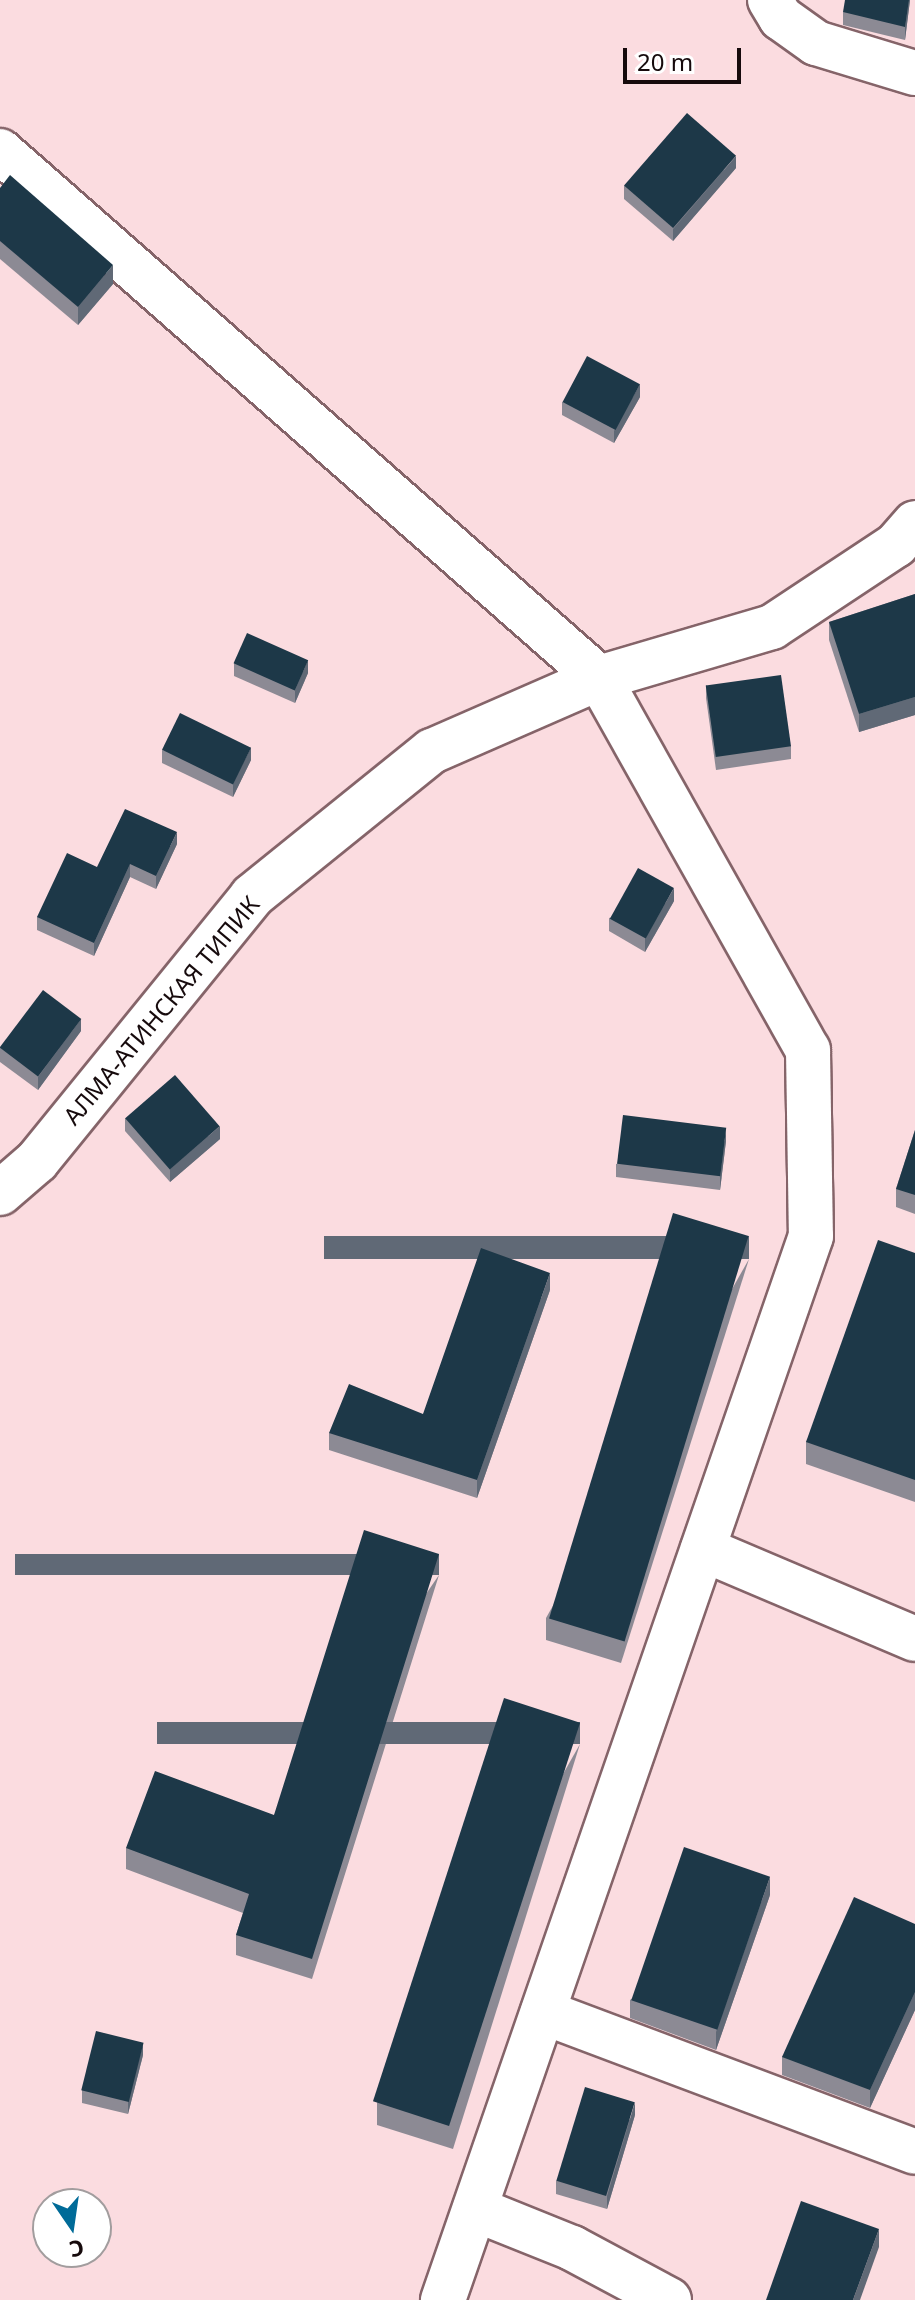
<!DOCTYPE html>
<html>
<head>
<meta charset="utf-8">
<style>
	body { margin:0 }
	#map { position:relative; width:915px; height:2300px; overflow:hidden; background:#fbdce0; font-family:"Noto Sans",sans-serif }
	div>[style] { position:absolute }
	.roads { filter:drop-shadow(2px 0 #856469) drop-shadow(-2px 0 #856469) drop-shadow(0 2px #856469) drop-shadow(0 -2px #856469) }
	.minor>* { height:44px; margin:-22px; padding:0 22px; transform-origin:22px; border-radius:22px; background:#fff }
	.wall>* { inset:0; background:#8c8a94 }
	.shaded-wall>* { inset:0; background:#606976; transform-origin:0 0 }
	.building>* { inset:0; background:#1d3848; transform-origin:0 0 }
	span { translate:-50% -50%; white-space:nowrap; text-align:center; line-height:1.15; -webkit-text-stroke:8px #fff; paint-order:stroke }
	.street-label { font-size:24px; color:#160a0c }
	.north { position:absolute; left:32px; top:2188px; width:80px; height:80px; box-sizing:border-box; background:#fff; border:2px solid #a29d9e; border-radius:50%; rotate:167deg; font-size:22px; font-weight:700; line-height:32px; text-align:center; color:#160a0c }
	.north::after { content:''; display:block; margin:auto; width:28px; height:36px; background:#006b98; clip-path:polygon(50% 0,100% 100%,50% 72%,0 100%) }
	.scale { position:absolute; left:623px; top:48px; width:118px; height:36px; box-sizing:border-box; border:4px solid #160a0c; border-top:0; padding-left:10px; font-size:24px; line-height:28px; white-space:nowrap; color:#160a0c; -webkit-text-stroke:6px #fff; paint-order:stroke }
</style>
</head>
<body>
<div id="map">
	<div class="roads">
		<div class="minor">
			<div style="left:770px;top:0;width:21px;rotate:59deg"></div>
			<div style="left:781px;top:18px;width:43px;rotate:35.5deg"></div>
			<div style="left:816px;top:43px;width:103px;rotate:16.9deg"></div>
			<div style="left:0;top:151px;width:798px;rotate:41.34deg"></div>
			<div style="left:599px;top:678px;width:427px;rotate:60.7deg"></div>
			<div style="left:808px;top:1050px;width:186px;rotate:89.1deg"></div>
			<div style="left:811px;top:1236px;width:1126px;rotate:109.08deg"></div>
			<div style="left:0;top:1193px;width:49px;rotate:-40.9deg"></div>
			<div style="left:37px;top:1161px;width:341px;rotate:-50.9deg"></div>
			<div style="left:252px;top:896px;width:231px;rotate:-38.9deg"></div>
			<div style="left:432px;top:751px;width:182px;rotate:-23.6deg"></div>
			<div style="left:599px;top:678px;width:180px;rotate:-16.4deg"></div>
			<div style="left:772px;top:627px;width:149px;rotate:-33.5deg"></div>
			<div style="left:896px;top:545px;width:29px;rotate:-49deg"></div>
			<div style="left:703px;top:1549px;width:230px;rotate:23deg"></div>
			<div style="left:543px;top:2012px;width:397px;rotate:20.6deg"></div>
			<div style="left:475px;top:2209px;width:105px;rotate:21.9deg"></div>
			<div style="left:572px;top:2248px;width:110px;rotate:28.2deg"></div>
		</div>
	</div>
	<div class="wall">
		<div style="clip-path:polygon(910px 0,905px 40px,843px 25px,843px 12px)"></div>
		<div style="clip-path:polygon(736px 168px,673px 241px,624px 199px,624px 186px)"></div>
		<div style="clip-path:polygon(0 188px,113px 284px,78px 325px,0 259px)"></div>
		<div style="clip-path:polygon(640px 397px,614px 443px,562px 415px,562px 402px)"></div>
		<div style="clip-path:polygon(915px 594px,915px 715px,859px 732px,829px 640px,829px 622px)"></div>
		<div style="clip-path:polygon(234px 663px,308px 673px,295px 703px,234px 676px)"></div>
		<div style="clip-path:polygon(706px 685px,791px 746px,791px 759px,716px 770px,706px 698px)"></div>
		<div style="clip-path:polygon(162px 750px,251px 760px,233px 797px,162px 763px)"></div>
		<div style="clip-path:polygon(177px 844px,156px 889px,130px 877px,94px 956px,37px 930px,37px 917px,97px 867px)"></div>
		<div style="clip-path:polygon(674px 901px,645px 952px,609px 931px,609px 918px)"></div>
		<div style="clip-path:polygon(81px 1031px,38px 1090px,0 1062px,0 1048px)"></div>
		<div style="clip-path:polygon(125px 1118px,220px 1139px,170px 1182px,125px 1131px)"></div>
		<div style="clip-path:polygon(915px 1130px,915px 1214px,896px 1207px,896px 1189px)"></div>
		<div style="clip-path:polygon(726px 1141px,720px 1190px,616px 1177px,616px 1164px)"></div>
		<div style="clip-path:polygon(915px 1253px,915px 1502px,806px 1464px,806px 1442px)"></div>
		<div style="clip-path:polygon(749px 1259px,621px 1663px,546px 1640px,546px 1618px)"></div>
		<div style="clip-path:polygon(550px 1290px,477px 1498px,329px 1450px,329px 1433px,423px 1414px)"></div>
		<div style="clip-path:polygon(439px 1575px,312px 1979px,236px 1955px,236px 1935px,243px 1913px,126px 1869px,126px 1848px,274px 1815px)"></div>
		<div style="clip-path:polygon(580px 1744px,453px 2149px,377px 2125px,377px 2103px)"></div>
		<div style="clip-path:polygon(770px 1895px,716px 2050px,630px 2018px,630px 2000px)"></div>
		<div style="clip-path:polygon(915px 1924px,915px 2010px,870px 2108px,782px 2075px,782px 2057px)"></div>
		<div style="clip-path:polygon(143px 2055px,128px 2114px,82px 2103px,82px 2090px)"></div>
		<div style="clip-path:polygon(635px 2115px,607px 2209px,556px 2194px,556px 2181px)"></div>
	</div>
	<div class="shaded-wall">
		<div style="clip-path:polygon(909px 0,910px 0,905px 40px,905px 27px)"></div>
		<div style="clip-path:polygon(736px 156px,736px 168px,673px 241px,673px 229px)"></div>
		<div style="clip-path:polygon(113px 265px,113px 284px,78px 325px,78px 307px)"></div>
		<div style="clip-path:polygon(640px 384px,640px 397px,614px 443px,614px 431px)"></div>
		<div style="clip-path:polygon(308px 660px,308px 673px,295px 703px,295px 690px)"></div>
		<div style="clip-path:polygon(915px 697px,915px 715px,859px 732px,859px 714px)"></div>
		<div style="clip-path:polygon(251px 747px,251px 760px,233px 797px,233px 784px)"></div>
		<div style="clip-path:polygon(177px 832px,177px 844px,156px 889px,156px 876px)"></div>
		<div style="clip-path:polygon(130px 864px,130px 877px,94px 956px,94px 943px)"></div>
		<div style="clip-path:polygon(674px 888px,674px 901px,645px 952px,645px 939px)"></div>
		<div style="clip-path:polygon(81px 1019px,81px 1031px,38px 1090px,38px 1077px)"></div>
		<div style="clip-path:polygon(220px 1126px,220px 1139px,170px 1182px,170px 1169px)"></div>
		<div style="clip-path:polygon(726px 1128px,726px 1141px,720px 1190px,720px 1177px)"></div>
		<div style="left:749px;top:1236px;width:23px;height:425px;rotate:90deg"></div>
		<div style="clip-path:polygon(550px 1273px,550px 1290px,477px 1498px,477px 1480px)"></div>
		<div style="left:439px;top:1554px;width:21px;height:424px;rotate:90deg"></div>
		<div style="left:580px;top:1722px;width:22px;height:423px;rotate:90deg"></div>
		<div style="clip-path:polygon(770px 1877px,770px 1895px,716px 2050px,716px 2032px)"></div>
		<div style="clip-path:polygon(915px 1992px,915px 2010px,870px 2108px,870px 2090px)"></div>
		<div style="clip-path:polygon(143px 2043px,143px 2055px,128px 2114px,128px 2102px)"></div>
		<div style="clip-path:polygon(635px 2102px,635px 2115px,607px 2209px,607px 2196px)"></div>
		<div style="clip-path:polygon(879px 2229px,879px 2247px,860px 2300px,853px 2300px)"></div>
	</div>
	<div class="building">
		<div style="clip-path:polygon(845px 0,909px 0,905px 27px,843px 12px)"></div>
		<div style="left:687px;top:113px;width:65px;height:96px;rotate:41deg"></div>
		<div style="clip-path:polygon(10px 175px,113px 265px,78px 307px,0 241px,0 188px)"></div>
		<div style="left:587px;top:356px;width:60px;height:52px;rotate:28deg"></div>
		<div style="clip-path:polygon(915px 594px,915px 697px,859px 714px,829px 622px)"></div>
		<div style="left:247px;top:633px;width:67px;height:33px;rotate:24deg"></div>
		<div style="left:781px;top:675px;width:72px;height:76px;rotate:82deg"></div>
		<div style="left:180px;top:713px;width:79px;height:41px;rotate:26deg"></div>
		<div style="clip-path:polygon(125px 809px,177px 832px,156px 876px,130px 864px,94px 943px,37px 917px,67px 853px,97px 867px)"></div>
		<div style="left:638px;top:868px;width:41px;height:58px;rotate:29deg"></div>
		<div style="left:43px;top:990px;width:48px;height:72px;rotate:37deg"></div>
		<div style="left:175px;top:1075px;width:68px;height:66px;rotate:49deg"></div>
		<div style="left:623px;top:1115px;width:104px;height:49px;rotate:7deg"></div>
		<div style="clip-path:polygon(915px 1130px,915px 1195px,896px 1189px)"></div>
		<div style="left:673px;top:1213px;width:79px;height:424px;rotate:17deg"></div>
		<div style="clip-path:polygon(878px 1240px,915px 1253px,915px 1480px,806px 1442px)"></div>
		<div style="clip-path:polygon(481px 1248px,550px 1273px,477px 1480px,329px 1433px,349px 1384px,423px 1414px)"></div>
		<div style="clip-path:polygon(364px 1530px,439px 1554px,312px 1959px,236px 1935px,249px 1894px,126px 1848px,155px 1771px,274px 1815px)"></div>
		<div style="left:504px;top:1698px;width:80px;height:424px;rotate:18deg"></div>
		<div style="left:684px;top:1847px;width:91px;height:162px;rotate:19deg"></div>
		<div style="clip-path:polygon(854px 1897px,915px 1924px,915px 1992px,870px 2090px,782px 2057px)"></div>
		<div style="left:96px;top:2031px;width:49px;height:61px;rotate:14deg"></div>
		<div style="left:585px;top:2087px;width:52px;height:98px;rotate:17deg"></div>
		<div style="clip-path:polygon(801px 2201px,879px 2229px,853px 2300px,766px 2300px)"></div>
	</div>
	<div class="street-label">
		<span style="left:161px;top:1010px;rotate:-50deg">АЛМА-АТИНСКАЯ ТИПИК</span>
	</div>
	<div class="north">С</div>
	<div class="scale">20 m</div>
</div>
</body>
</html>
